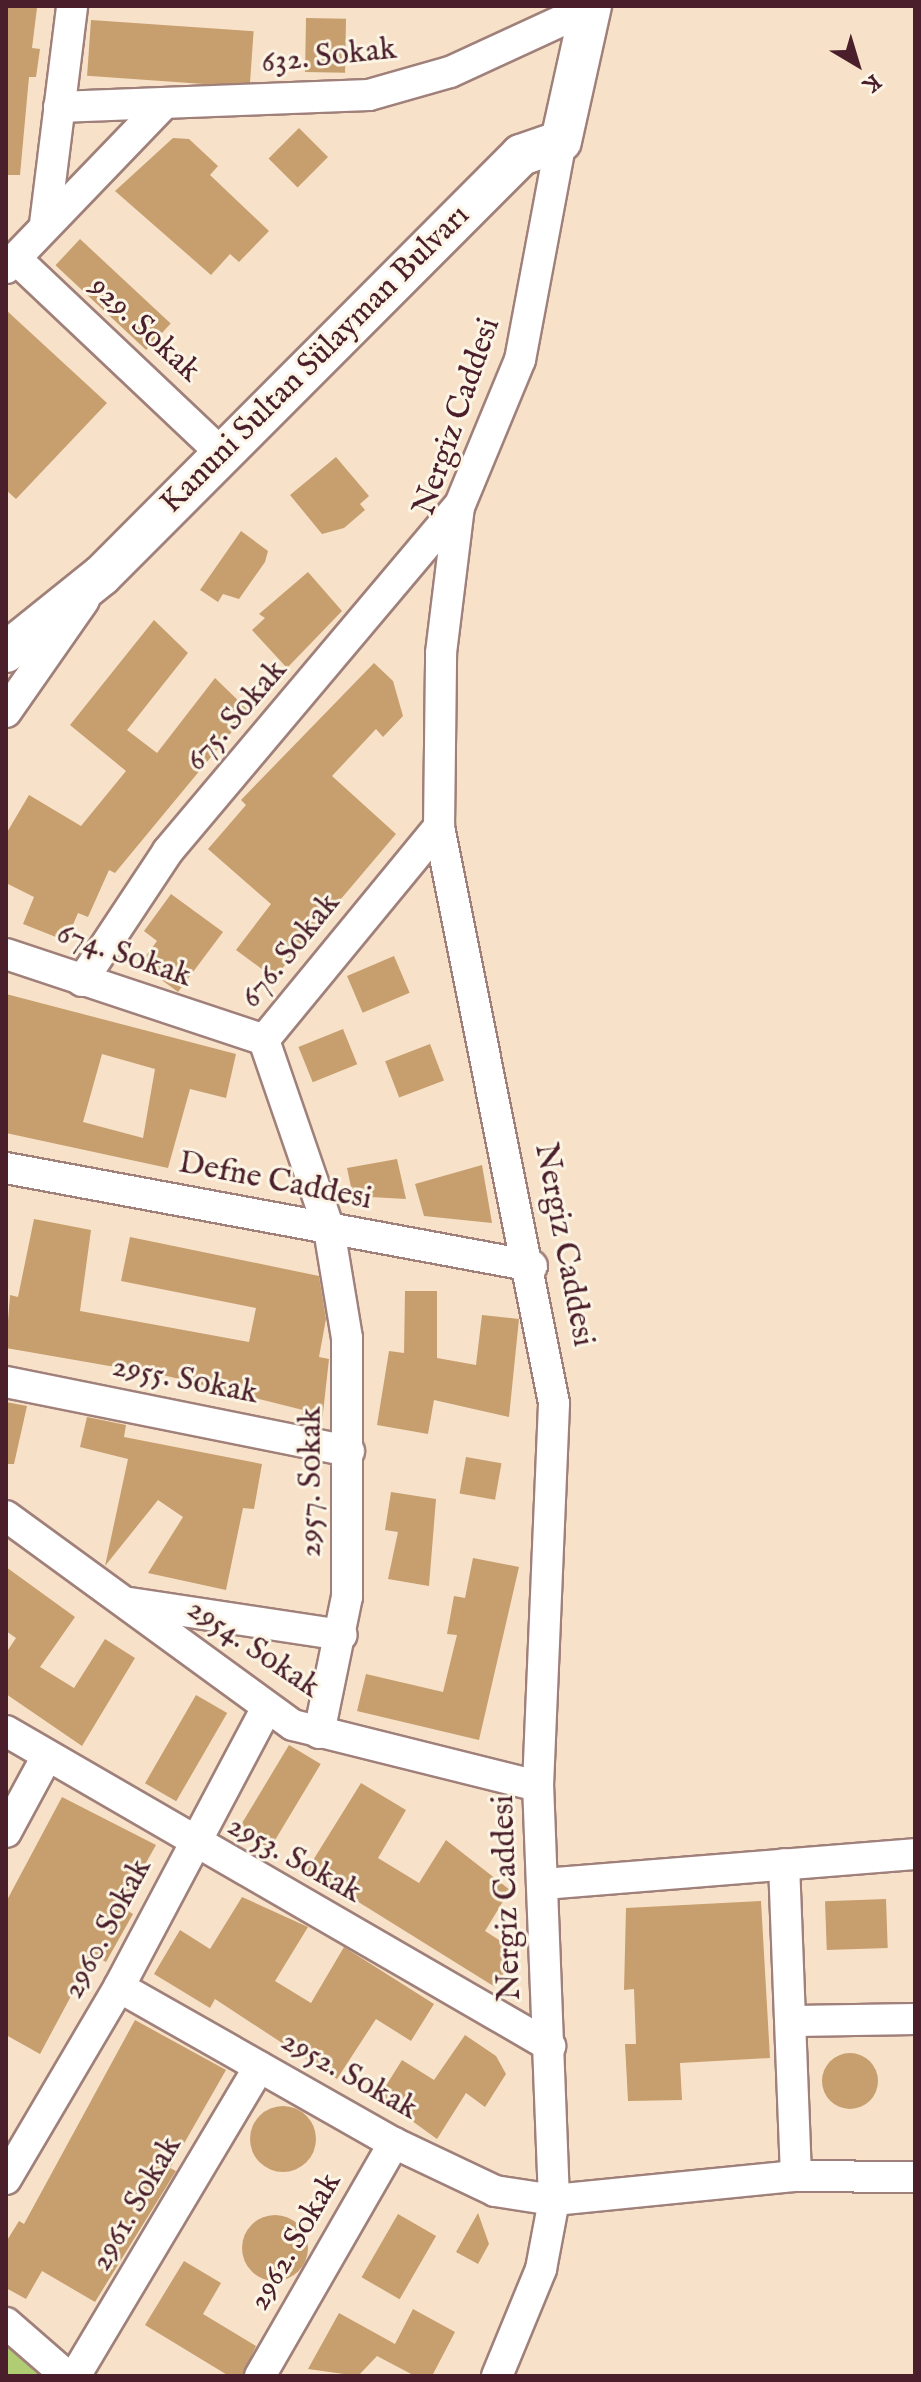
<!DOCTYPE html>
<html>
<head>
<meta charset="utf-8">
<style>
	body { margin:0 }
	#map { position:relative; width:921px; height:2382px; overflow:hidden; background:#f7e2c9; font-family:"IM FELL English",serif }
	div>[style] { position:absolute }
	.green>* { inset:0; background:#b1cd73 }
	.building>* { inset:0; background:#c79e6e; transform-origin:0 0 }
	.round { border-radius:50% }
	.roads { filter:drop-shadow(2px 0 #a0807a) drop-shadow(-2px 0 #a0807a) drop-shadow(0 2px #a0807a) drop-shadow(0 -2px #a0807a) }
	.minor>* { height:30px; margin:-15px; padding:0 15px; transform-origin:15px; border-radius:15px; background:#fff }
	.major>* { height:40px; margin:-20px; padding:0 20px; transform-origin:20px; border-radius:20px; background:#fff }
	span { translate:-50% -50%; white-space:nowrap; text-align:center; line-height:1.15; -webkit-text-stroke:6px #fcf5e5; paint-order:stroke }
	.street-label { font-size:32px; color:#4a1f2b }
	.frame { position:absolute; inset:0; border:8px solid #4a1f2b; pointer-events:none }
	.north { position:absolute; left:817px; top:24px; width:80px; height:80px; -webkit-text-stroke:6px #fcf5e5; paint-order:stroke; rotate:142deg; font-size:22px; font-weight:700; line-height:32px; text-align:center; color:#4a1f2b }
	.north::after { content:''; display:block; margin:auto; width:28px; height:36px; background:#4a1f2b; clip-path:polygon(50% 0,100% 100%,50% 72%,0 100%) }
</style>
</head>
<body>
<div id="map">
	<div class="green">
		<div style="clip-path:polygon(6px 2333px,57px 2376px,6px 2376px)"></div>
	</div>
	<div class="building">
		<div style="clip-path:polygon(6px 6px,37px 8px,32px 48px,40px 49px,36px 77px,29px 77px,20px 175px,6px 175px)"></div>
		<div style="left:306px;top:18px;width:40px;height:54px;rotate:1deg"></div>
		<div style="left:91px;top:20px;width:163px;height:56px;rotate:4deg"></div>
		<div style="left:299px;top:128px;width:41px;height:43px;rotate:45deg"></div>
		<div style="clip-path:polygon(173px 138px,189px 139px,218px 166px,210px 175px,269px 231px,239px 262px,230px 254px,211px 275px,115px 191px)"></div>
		<div style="left:80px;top:239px;width:124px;height:36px;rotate:43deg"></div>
		<div style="clip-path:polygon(6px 310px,107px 403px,16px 499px,6px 490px)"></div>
		<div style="clip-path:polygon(336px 457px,369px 496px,360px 504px,365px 510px,344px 528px,322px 534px,290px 495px)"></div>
		<div style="clip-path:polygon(241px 531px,268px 551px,265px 562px,239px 599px,223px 594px,218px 602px,200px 590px)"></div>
		<div style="clip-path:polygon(308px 572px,342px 611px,287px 668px,252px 630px,265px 618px,259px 614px)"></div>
		<div style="clip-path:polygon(154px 620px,188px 653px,127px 730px,157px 753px,215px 678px,249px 711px,115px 873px,109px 870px,88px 917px,78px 913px,66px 941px,23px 924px,34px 897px,6px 883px,6px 834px,29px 795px,81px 826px,126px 771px,70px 725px)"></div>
		<div style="clip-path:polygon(374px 663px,393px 681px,403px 716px,383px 737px,376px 729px,332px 776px,396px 834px,274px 978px,236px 950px,271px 904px,208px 849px,246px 805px,241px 800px)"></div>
		<div style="clip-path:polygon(171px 894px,223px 932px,178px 992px,140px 964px,157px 941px,144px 931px)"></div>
		<div style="left:394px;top:956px;width:40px;height:51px;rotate:67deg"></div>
		<div style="clip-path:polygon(evenodd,6px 994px,236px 1054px,226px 1098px,190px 1089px,168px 1168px,6px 1133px,6px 994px,102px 1054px,155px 1069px,143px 1138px,83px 1122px,102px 1054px)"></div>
		<div style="left:343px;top:1029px;width:38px;height:48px;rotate:68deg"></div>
		<div style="left:430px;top:1044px;width:39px;height:48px;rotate:69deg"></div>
		<div style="clip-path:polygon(397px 1159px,406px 1199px,353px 1196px,347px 1168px)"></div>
		<div style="clip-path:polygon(482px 1165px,492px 1223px,424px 1216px,415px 1184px)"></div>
		<div style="clip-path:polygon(34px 1219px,91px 1230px,80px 1311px,249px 1342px,256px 1308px,121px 1281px,130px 1237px,319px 1276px,326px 1319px,319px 1357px,329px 1359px,322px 1422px,301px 1417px,303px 1410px,167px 1376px,6px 1348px,10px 1295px,18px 1297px)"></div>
		<div style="clip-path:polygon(405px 1291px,437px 1291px,437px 1358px,476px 1365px,482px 1315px,519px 1319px,509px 1417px,434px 1400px,428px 1434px,377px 1425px,389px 1351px,404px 1353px)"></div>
		<div style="clip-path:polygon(6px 1402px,27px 1406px,14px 1464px,6px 1464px)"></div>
		<div style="clip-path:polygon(87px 1417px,126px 1425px,124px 1437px,262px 1464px,254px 1509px,243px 1508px,226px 1590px,148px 1573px,183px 1517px,158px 1500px,105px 1566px,128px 1459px,80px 1447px)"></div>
		<div style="left:466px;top:1457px;width:36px;height:37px;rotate:10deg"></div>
		<div style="clip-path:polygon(391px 1492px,436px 1499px,429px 1586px,388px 1579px,398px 1532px,385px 1530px)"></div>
		<div style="clip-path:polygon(473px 1558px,519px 1567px,479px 1740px,357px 1711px,366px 1674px,443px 1692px,457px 1635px,447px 1634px,454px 1596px,465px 1598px)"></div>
		<div style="clip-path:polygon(6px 1567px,75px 1617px,40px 1667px,74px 1688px,105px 1639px,135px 1658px,82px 1746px,6px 1694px,6px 1653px,16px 1638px,6px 1631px)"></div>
		<div style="left:196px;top:1695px;width:36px;height:102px;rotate:30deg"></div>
		<div style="left:289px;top:1745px;width:37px;height:99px;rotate:31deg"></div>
		<div style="clip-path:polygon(361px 1783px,406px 1810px,378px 1858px,419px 1883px,446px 1840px,510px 1890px,485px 1931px,518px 1952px,495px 1987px,307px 1870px)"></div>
		<div style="clip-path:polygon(62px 1797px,156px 1845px,121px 1907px,133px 1914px,106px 1962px,93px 1955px,40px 2054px,6px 2035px,6px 1902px)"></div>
		<div style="clip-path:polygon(242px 1897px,308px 1927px,275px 1981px,311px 2003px,344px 1947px,434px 2004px,411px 2041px,376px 2019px,337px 2079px,215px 1999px,210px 2008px,154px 1974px,180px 1930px,210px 1949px)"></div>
		<div style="left:886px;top:1899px;width:49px;height:61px;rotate:88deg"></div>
		<div style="clip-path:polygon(761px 1901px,770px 2058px,680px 2063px,682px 2100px,628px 2101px,625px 2044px,636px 2044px,634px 1989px,624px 1990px,626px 1908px)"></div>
		<div style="clip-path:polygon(135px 2020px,226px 2070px,170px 2168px,176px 2171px,95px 2302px,42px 2271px,26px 2299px,6px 2288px,6px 2242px,19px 2221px,24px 2224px)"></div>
		<div style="clip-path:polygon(465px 2035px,496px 2056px,506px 2074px,485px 2107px,466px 2093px,437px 2139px,379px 2097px,402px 2060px,434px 2080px)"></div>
		<div class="round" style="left:822px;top:2053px;width:56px;height:56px"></div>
		<div class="round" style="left:250px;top:2106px;width:66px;height:66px"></div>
		<div style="clip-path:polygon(478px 2213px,489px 2244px,478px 2264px,456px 2252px)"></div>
		<div style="left:398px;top:2214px;width:44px;height:73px;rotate:30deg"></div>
		<div class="round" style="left:242px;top:2215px;width:66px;height:66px"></div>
		<div style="clip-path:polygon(184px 2261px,221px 2283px,203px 2314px,256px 2346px,242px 2376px,229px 2376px,145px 2325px)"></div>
		<div style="clip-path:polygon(413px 2309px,455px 2332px,432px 2376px,415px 2376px,377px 2356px,358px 2376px,308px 2369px,339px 2313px,395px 2344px)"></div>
	</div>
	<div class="roads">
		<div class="minor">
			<div style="left:59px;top:107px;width:310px;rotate:-2.2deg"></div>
			<div style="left:369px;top:95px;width:84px;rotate:-15.9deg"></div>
			<div style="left:450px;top:72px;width:155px;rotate:-24.7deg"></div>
			<div style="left:45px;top:224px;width:220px;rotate:-82.9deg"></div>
			<div style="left:15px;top:258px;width:285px;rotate:43.4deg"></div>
			<div style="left:6px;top:268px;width:226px;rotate:-46.1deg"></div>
			<div style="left:6px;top:712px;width:136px;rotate:-55.1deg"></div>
			<div style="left:6px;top:954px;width:272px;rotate:18.4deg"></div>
			<div style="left:82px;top:981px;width:156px;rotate:-56.5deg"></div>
			<div style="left:168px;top:851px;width:449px;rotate:-49.9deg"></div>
			<div style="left:6px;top:1168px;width:535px;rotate:10.55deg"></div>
			<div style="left:6px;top:1382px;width:350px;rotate:11.4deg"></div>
			<div style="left:6px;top:1516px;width:355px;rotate:36.1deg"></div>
			<div style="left:293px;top:1725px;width:252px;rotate:14deg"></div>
			<div style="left:130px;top:1603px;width:214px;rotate:8.6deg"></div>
			<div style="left:6px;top:1731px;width:629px;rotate:30.07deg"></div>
			<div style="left:319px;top:1733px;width:139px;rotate:-78.4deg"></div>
			<div style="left:347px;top:1597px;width:259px;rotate:-90deg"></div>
			<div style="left:347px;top:1338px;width:110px;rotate:-99.4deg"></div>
			<div style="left:329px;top:1229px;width:200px;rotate:-109deg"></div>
			<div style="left:264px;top:1040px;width:276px;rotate:-50.6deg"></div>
			<div style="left:6px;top:1832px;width:82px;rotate:-61.6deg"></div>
			<div style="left:543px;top:1884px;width:373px;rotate:-4.6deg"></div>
			<div style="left:119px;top:1987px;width:316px;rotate:29.6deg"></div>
			<div style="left:394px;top:2143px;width:112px;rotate:25.4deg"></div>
			<div style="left:495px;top:2191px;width:60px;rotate:8.7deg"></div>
			<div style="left:554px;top:2200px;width:243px;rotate:-5.7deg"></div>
			<div style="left:796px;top:2176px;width:312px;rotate:-92.2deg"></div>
			<div style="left:795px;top:2021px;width:120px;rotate:-1deg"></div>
			<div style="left:796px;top:2176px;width:119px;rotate:0.5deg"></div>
			<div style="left:6px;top:2179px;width:223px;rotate:-59.5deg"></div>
			<div style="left:119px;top:1987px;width:314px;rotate:-62.1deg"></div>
			<div style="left:6px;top:2323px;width:81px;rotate:41deg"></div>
			<div style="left:75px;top:2376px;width:360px;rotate:-59.2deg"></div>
			<div style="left:260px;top:2376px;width:269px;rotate:-60.1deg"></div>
			<div style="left:497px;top:2376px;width:116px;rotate:-67.6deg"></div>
			<div style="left:541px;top:2269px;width:70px;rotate:-79.3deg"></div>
			<div style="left:554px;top:2200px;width:414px;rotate:-92.2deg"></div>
			<div style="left:538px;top:1786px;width:383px;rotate:-87.6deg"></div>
			<div style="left:554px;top:1403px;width:587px;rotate:-101.29deg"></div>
			<div style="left:439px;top:827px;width:174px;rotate:-89.3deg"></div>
			<div style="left:441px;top:653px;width:147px;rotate:-83deg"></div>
			<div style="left:459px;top:507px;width:159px;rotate:-67.5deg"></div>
			<div style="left:520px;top:360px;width:223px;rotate:-79.4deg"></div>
		</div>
		<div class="major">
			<div style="left:6px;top:652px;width:122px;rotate:-38.7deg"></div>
			<div style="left:101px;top:576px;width:595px;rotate:-45.07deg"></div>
			<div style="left:521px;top:155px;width:42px;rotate:-19.3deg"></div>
			<div style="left:561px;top:141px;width:138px;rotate:-77.5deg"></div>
		</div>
	</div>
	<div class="street-label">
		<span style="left:329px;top:57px;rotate:-6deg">632. Sokak</span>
		<span style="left:144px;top:330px;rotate:43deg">929. Sokak</span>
		<span style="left:316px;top:360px;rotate:-45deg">Kanuni Sultan Sülayman Bulvarı</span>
		<span style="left:458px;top:417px;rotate:-71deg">Nergiz Caddesi</span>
		<span style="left:237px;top:716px;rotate:-49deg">675. Sokak</span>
		<span style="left:291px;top:951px;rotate:-51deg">676. Sokak</span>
		<span style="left:124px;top:956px;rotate:19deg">674. Sokak</span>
		<span style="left:275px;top:1182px;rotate:11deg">Defne Caddesi</span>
		<span style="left:563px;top:1245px;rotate:79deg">Nergiz Caddesi</span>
		<span style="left:185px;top:1381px;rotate:11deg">2955. Sokak</span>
		<span style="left:312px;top:1482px;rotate:-90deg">2957. Sokak</span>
		<span style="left:253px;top:1649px;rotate:34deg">2954. Sokak</span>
		<span style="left:294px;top:1860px;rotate:29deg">2953. Sokak</span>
		<span style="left:508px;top:1898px;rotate:-92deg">Nergiz Caddesi</span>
		<span style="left:108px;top:1929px;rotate:-62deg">2960. Sokak</span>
		<span style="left:349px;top:2076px;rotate:29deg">2952. Sokak</span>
		<span style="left:137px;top:2204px;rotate:-60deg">2961. Sokak</span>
		<span style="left:296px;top:2242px;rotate:-60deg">2962. Sokak</span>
	</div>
	<div class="frame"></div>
	<div class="north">K</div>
</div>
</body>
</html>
